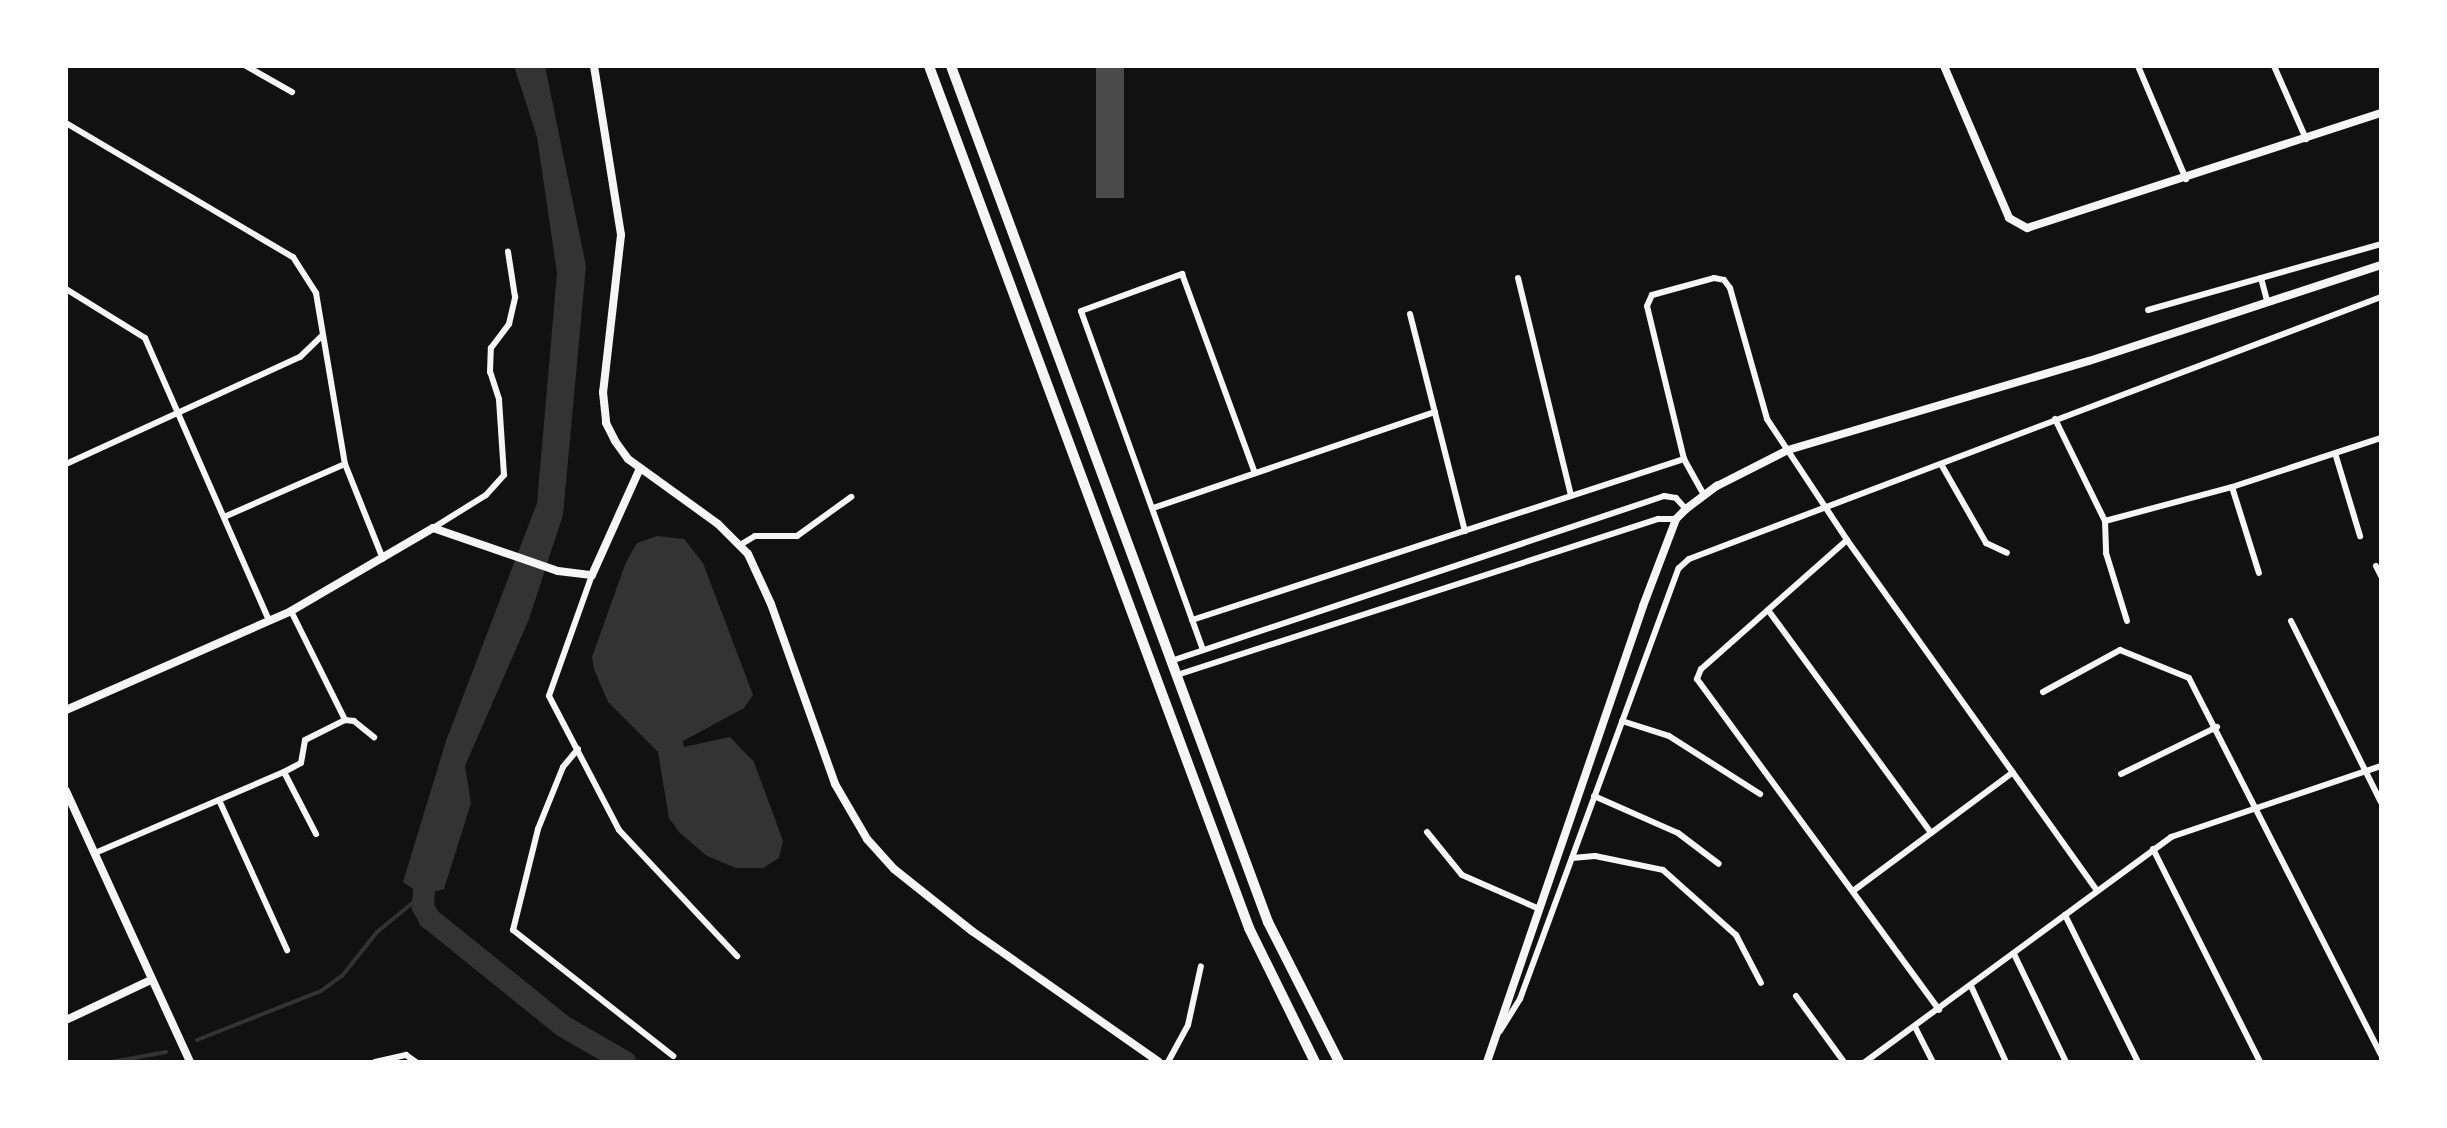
<!DOCTYPE html>
<html>
<head>
<meta charset="utf-8">
<style>
	body { margin:0 }
	#map { position:relative; width:2447px; height:1128px; overflow:hidden; background:#111; font-family:Quicksand,sans-serif }
	div>[style] { position:absolute }
	.water>* { inset:0; background:#333 }
	.stream>* { height:4px; margin:-2px; padding:0 2px; transform-origin:2px; border-radius:2px; background:#333 }
	.river>* { height:22px; margin:-11px; padding:0 11px; transform-origin:11px; border-radius:11px; background:#333 }
	.building>* { inset:0; background:#4a4a4a; transform-origin:0 0 }
	.minor>* { height:6px; margin:-3px; padding:0 3px; transform-origin:3px; border-radius:3px; background:#f5f5f5 }
	.tertiary>* { height:8px; margin:-4px; padding:0 4px; transform-origin:4px; border-radius:4px; background:#f5f5f5 }
	.trunk>* { height:10px; margin:-5px; padding:0 5px; transform-origin:5px; border-radius:5px; background:#f5f5f5 }
	span { translate:-50% -50%; white-space:nowrap; text-align:center; line-height:1.15; -webkit-text-stroke:7px #fff; paint-order:stroke }
	.frame { position:absolute; inset:0; border:68px solid #fff; pointer-events:none }
</style>
</head>
<body>
<div id="map">
	<div class="water">
		<div style="clip-path:polygon(514px 66px,545px 66px,586px 266px,563px 515px,529px 619px,465px 766px,471px 803px,444px 889px,422px 895px,403px 882px,446px 741px,537px 503px,557px 273px,537px 137px)"></div>
		<div style="clip-path:polygon(657px 536px,684px 539px,703px 563px,753px 695px,744px 708px,683px 741px,684px 747px,730px 737px,754px 762px,783px 841px,779px 858px,763px 868px,736px 868px,707px 856px,680px 833px,669px 818px,658px 752px,608px 702px,594px 669px,592px 657px,626px 562px,637px 543px)"></div>
	</div>
	<div class="stream">
		<div style="left:197px;top:1040px;width:133px;rotate:-21.6deg"></div>
		<div style="left:321px;top:991px;width:26px;rotate:-36deg"></div>
		<div style="left:342px;top:976px;width:56px;rotate:-51.5deg"></div>
		<div style="left:377px;top:932px;width:58px;rotate:-39.4deg"></div>
		<div style="left:112px;top:1062px;width:55px;rotate:-10.5deg"></div>
	</div>
	<div class="river">
		<div style="left:426px;top:869px;width:38px;rotate:95deg"></div>
		<div style="left:423px;top:907px;width:13px;rotate:61deg"></div>
		<div style="left:429px;top:918px;width:172px;rotate:38.9deg"></div>
		<div style="left:563px;top:1026px;width:72px;rotate:30.1deg"></div>
	</div>
	<div class="building">
		<div style="left:1096px;top:66px;width:28px;height:132px"></div>
	</div>
	<div class="minor">
		<div style="left:246px;top:66px;width:53px;rotate:29.5deg"></div>
		<div style="left:2138px;top:66px;width:123px;rotate:67deg"></div>
		<div style="left:2274px;top:66px;width:80px;rotate:66.3deg"></div>
		<div style="left:66px;top:123px;width:264px;rotate:30.6deg"></div>
		<div style="left:293px;top:257px;width:43px;rotate:57.4deg"></div>
		<div style="left:316px;top:293px;width:173px;rotate:80.4deg"></div>
		<div style="left:345px;top:464px;width:102px;rotate:68.2deg"></div>
		<div style="left:1518px;top:278px;width:224px;rotate:76.3deg"></div>
		<div style="left:2261px;top:278px;width:23px;rotate:75deg"></div>
		<div style="left:66px;top:289px;width:93px;rotate:31.8deg"></div>
		<div style="left:145px;top:338px;width:308px;rotate:66.3deg"></div>
		<div style="left:2148px;top:310px;width:242px;rotate:-15.8deg"></div>
		<div style="left:1410px;top:314px;width:224px;rotate:75.8deg"></div>
		<div style="left:2055px;top:419px;width:114px;rotate:63.9deg"></div>
		<div style="left:2105px;top:521px;width:32px;rotate:88deg"></div>
		<div style="left:2106px;top:553px;width:71px;rotate:72.8deg"></div>
		<div style="left:2335px;top:453px;width:87px;rotate:73.2deg"></div>
		<div style="left:66px;top:464px;width:257px;rotate:-24.6deg"></div>
		<div style="left:300px;top:357px;width:30px;rotate:-44deg"></div>
		<div style="left:1941px;top:464px;width:91px;rotate:60.3deg"></div>
		<div style="left:1986px;top:543px;width:23px;rotate:25deg"></div>
		<div style="left:2232px;top:487px;width:90px;rotate:72.6deg"></div>
		<div style="left:1704px;top:495px;width:41px;rotate:-119.1deg"></div>
		<div style="left:1684px;top:459px;width:157px;rotate:-103.6deg"></div>
		<div style="left:1647px;top:306px;width:12px;rotate:-66deg"></div>
		<div style="left:1652px;top:295px;width:64px;rotate:-15.3deg"></div>
		<div style="left:1714px;top:278px;width:10px;rotate:11deg"></div>
		<div style="left:1724px;top:280px;width:10px;rotate:53deg"></div>
		<div style="left:1730px;top:288px;width:136px;rotate:74.2deg"></div>
		<div style="left:1767px;top:419px;width:145px;rotate:56.5deg"></div>
		<div style="left:1847px;top:540px;width:431px;rotate:54.5deg"></div>
		<div style="left:1153px;top:508px;width:298px;rotate:-18.8deg"></div>
		<div style="left:224px;top:517px;width:132px;rotate:-23.7deg"></div>
		<div style="left:2105px;top:521px;width:131px;rotate:-15deg"></div>
		<div style="left:2232px;top:487px;width:157px;rotate:-18.2deg"></div>
		<div style="left:433px;top:528px;width:62px;rotate:-31.9deg"></div>
		<div style="left:486px;top:495px;width:27px;rotate:-48deg"></div>
		<div style="left:504px;top:475px;width:76px;rotate:-93.8deg"></div>
		<div style="left:499px;top:399px;width:28px;rotate:-108deg"></div>
		<div style="left:490px;top:372px;width:24px;rotate:-88deg"></div>
		<div style="left:491px;top:348px;width:30px;rotate:-53deg"></div>
		<div style="left:509px;top:324px;width:28px;rotate:-77deg"></div>
		<div style="left:515px;top:297px;width:46px;rotate:-98.8deg"></div>
		<div style="left:1847px;top:540px;width:195px;rotate:138.5deg"></div>
		<div style="left:1701px;top:669px;width:11px;rotate:112deg"></div>
		<div style="left:1697px;top:679px;width:410px;rotate:53.8deg"></div>
		<div style="left:740px;top:545px;width:17px;rotate:-31deg"></div>
		<div style="left:755px;top:536px;width:42px"></div>
		<div style="left:797px;top:536px;width:67px;rotate:-35.8deg"></div>
		<div style="left:2376px;top:566px;width:11px;rotate:63deg"></div>
		<div style="left:592px;top:575px;width:128px;rotate:109.6deg"></div>
		<div style="left:549px;top:696px;width:151px;rotate:62.4deg"></div>
		<div style="left:619px;top:830px;width:173px;rotate:46.9deg"></div>
		<div style="left:1768px;top:610px;width:276px;rotate:53.8deg"></div>
		<div style="left:291px;top:611px;width:122px;rotate:63.6deg"></div>
		<div style="left:1192px;top:620px;width:518px;rotate:-18.12deg"></div>
		<div style="left:2291px;top:621px;width:202px;rotate:63.6deg"></div>
		<div style="left:1203px;top:650px;width:360px;rotate:-109.8deg"></div>
		<div style="left:1081px;top:311px;width:108px;rotate:-20.1deg"></div>
		<div style="left:1182px;top:274px;width:212px;rotate:69.9deg"></div>
		<div style="left:1171px;top:661px;width:520px;rotate:-18.5deg"></div>
		<div style="left:1664px;top:496px;width:12px;rotate:9deg"></div>
		<div style="left:1676px;top:498px;width:15px;rotate:48deg"></div>
		<div style="left:1177px;top:675px;width:506px;rotate:-17.97deg"></div>
		<div style="left:1658px;top:519px;width:18px"></div>
		<div style="left:2043px;top:692px;width:88px;rotate:-28.6deg"></div>
		<div style="left:2120px;top:650px;width:74px;rotate:22.1deg"></div>
		<div style="left:2189px;top:678px;width:423px;rotate:63deg"></div>
		<div style="left:1622px;top:721px;width:49px;rotate:17.7deg"></div>
		<div style="left:1669px;top:736px;width:108px;rotate:32.5deg"></div>
		<div style="left:578px;top:749px;width:23px;rotate:130deg"></div>
		<div style="left:563px;top:767px;width:67px;rotate:112deg"></div>
		<div style="left:538px;top:829px;width:104px;rotate:103.9deg"></div>
		<div style="left:513px;top:930px;width:204px;rotate:38.2deg"></div>
		<div style="left:284px;top:772px;width:70px;rotate:62.7deg"></div>
		<div style="left:2121px;top:774px;width:107px;rotate:-26.1deg"></div>
		<div style="left:1594px;top:796px;width:92px;rotate:23.8deg"></div>
		<div style="left:1678px;top:833px;width:51px;rotate:37.1deg"></div>
		<div style="left:219px;top:800px;width:165px;rotate:65.6deg"></div>
		<div style="left:1427px;top:832px;width:55px;rotate:50.9deg"></div>
		<div style="left:1462px;top:875px;width:82px;rotate:23.7deg"></div>
		<div style="left:2153px;top:849px;width:238px;rotate:63.3deg"></div>
		<div style="left:95px;top:853px;width:206px;rotate:-23.2deg"></div>
		<div style="left:284px;top:772px;width:19px;rotate:-28deg"></div>
		<div style="left:301px;top:763px;width:23px;rotate:-80deg"></div>
		<div style="left:305px;top:740px;width:45px;rotate:-26.6deg"></div>
		<div style="left:345px;top:720px;width:9px;rotate:6deg"></div>
		<div style="left:354px;top:721px;width:26px;rotate:39deg"></div>
		<div style="left:1572px;top:858px;width:23px;rotate:-5deg"></div>
		<div style="left:1595px;top:856px;width:69px;rotate:11.6deg"></div>
		<div style="left:1663px;top:870px;width:98px;rotate:41.7deg"></div>
		<div style="left:1736px;top:935px;width:54px;rotate:62.5deg"></div>
		<div style="left:1853px;top:891px;width:199px;rotate:-36.6deg"></div>
		<div style="left:2065px;top:915px;width:164px;rotate:63.6deg"></div>
		<div style="left:2014px;top:954px;width:120px;rotate:64.3deg"></div>
		<div style="left:1971px;top:986px;width:84px;rotate:65.3deg"></div>
		<div style="left:1796px;top:996px;width:82px;rotate:54deg"></div>
		<div style="left:1915px;top:1027px;width:39px;rotate:63deg"></div>
		<div style="left:1500px;top:1031px;width:38px;rotate:-58deg"></div>
		<div style="left:1520px;top:999px;width:459px;rotate:-69.8deg"></div>
		<div style="left:1679px;top:568px;width:13px;rotate:-42deg"></div>
		<div style="left:1689px;top:559px;width:740px;rotate:-20.74deg"></div>
		<div style="left:375px;top:1062px;width:32px;rotate:-13deg"></div>
		<div style="left:406px;top:1055px;width:12px;rotate:35deg"></div>
		<div style="left:1168px;top:1062px;width:42px;rotate:-61.6deg"></div>
		<div style="left:1188px;top:1025px;width:60px;rotate:-77.6deg"></div>
		<div style="left:1865px;top:1062px;width:380px;rotate:-36.3deg"></div>
		<div style="left:2171px;top:837px;width:222px;rotate:-18.7deg"></div>
	</div>
	<div class="tertiary">
		<div style="left:594px;top:66px;width:171px;rotate:80.9deg"></div>
		<div style="left:621px;top:235px;width:158px;rotate:96.5deg"></div>
		<div style="left:603px;top:392px;width:31px;rotate:84deg"></div>
		<div style="left:606px;top:423px;width:20px;rotate:63deg"></div>
		<div style="left:615px;top:441px;width:22px;rotate:54deg"></div>
		<div style="left:628px;top:459px;width:111px;rotate:35.8deg"></div>
		<div style="left:718px;top:524px;width:42px;rotate:45deg"></div>
		<div style="left:748px;top:554px;width:55px;rotate:65.3deg"></div>
		<div style="left:771px;top:604px;width:191px;rotate:70.4deg"></div>
		<div style="left:835px;top:784px;width:64px;rotate:59.8deg"></div>
		<div style="left:867px;top:839px;width:40px;rotate:48deg"></div>
		<div style="left:894px;top:869px;width:100px;rotate:38.5deg"></div>
		<div style="left:972px;top:931px;width:228px;rotate:35deg"></div>
		<div style="left:1944px;top:66px;width:165px;rotate:66.8deg"></div>
		<div style="left:2009px;top:218px;width:21px;rotate:29deg"></div>
		<div style="left:2027px;top:228px;width:372px;rotate:-18deg"></div>
		<div style="left:66px;top:710px;width:246px;rotate:-23.7deg"></div>
		<div style="left:291px;top:611px;width:164px;rotate:-30.3deg"></div>
		<div style="left:433px;top:528px;width:132px;rotate:19deg"></div>
		<div style="left:558px;top:571px;width:34px;rotate:7deg"></div>
		<div style="left:592px;top:575px;width:117px;rotate:-65.8deg"></div>
		<div style="left:66px;top:791px;width:298px;rotate:65.4deg"></div>
		<div style="left:66px;top:1020px;width:94px;rotate:-25.2deg"></div>
		<div style="left:1487px;top:1062px;width:482px;rotate:-71.1deg"></div>
		<div style="left:1643px;top:606px;width:93px;rotate:-69.2deg"></div>
		<div style="left:1676px;top:519px;width:14px;rotate:-45deg"></div>
		<div style="left:1686px;top:509px;width:39px;rotate:-37deg"></div>
		<div style="left:1717px;top:486px;width:80px;rotate:-26.9deg"></div>
		<div style="left:1788px;top:450px;width:314px;rotate:-16.5deg"></div>
		<div style="left:2089px;top:361px;width:307px;rotate:-18.2deg"></div>
	</div>
	<div class="trunk">
		<div style="left:929px;top:66px;width:919px;rotate:69.63deg"></div>
		<div style="left:1249px;top:928px;width:149px;rotate:63.8deg"></div>
		<div style="left:951px;top:66px;width:913px;rotate:69.68deg"></div>
		<div style="left:1268px;top:922px;width:157px;rotate:63.1deg"></div>
	</div>
	<div class="frame"></div>
</div>
</body>
</html>
